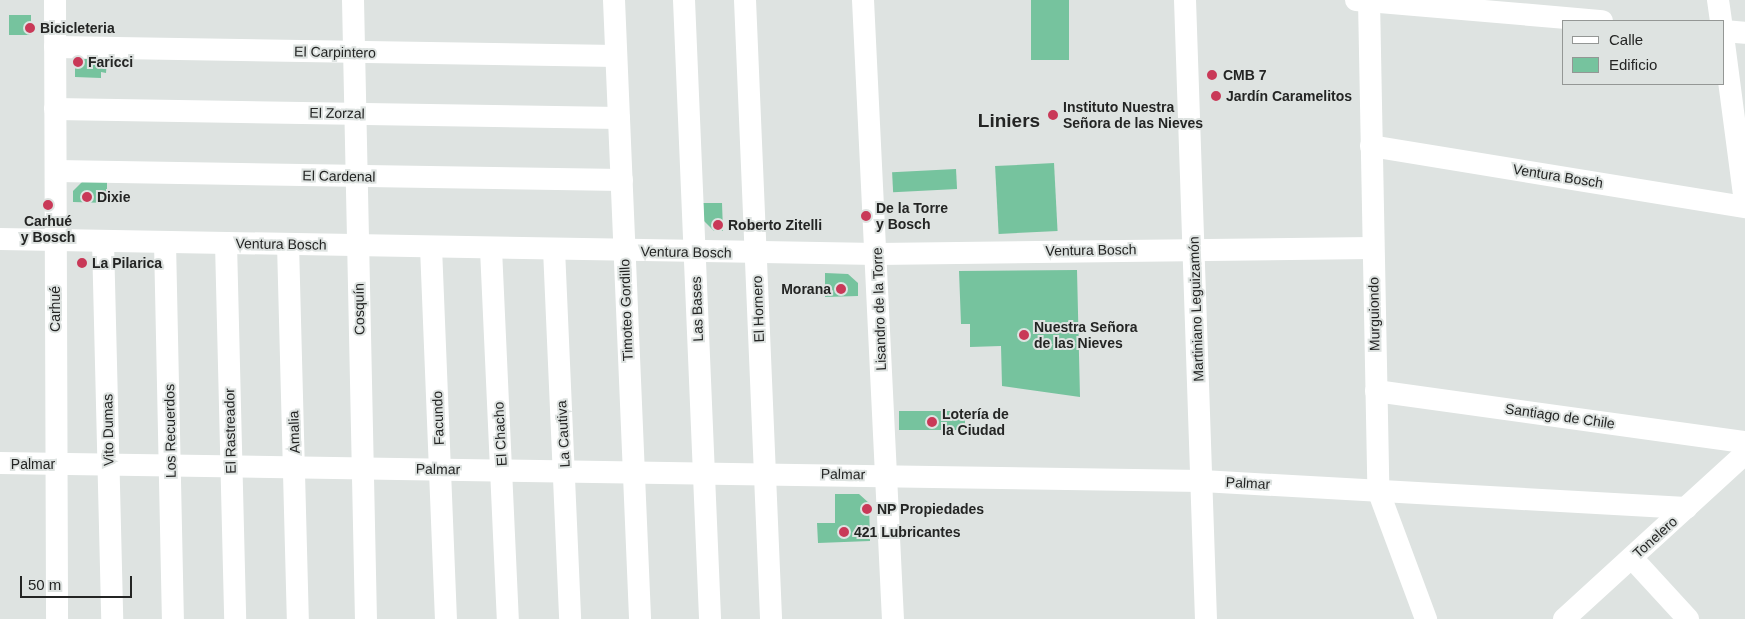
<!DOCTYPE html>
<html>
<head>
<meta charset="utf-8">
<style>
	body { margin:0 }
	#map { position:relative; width:1745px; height:619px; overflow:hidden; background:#dee3e1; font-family:Arial,sans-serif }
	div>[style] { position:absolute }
	.building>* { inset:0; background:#76c39e; transform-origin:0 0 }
	.minor>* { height:22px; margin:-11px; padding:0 11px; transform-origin:11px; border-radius:11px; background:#fff }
	.dots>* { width:14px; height:14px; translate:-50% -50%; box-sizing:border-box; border:2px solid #dee3e1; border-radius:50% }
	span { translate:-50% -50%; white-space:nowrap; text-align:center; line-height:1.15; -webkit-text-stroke:4px #dee3e1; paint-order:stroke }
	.poi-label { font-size:14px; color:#242524; font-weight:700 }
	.left { translate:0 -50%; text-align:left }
	.right { translate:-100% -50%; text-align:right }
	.street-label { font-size:14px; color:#242524 }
	.district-label { font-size:19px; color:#242524; font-weight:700 }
	.legend { position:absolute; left:1562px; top:20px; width:162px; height:65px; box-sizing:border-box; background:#dee3e1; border:1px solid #949795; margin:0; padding:6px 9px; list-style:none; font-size:15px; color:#242524 }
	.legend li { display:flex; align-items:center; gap:10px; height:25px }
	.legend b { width:25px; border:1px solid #949795 }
	.scale { position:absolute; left:20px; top:576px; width:112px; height:22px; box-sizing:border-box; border:2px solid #242524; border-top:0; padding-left:6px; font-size:15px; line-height:18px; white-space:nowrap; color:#242524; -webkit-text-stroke:4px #dee3e1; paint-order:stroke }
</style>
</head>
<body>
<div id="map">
	<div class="building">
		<div style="left:1031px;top:0;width:38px;height:60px"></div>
		<div style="left:9px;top:15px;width:22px;height:20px"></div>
		<div style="clip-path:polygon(75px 59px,107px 59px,106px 73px,101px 72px,101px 78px,75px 77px)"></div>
		<div style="left:1054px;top:163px;width:68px;height:59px;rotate:87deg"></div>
		<div style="left:956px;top:169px;width:20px;height:64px;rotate:87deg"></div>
		<div style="clip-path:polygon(83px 181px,107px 182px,107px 203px,73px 202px,73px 191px)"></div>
		<div style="clip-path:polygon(703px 203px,722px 203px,723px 231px,714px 231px,704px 221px)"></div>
		<div style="clip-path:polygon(1077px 270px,1080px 397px,1002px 386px,1001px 346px,970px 347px,970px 324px,961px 324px,959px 271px)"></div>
		<div style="clip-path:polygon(825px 273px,848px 274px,858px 283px,858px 296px,825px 297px)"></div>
		<div style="left:965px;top:411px;width:19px;height:66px;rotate:90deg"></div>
		<div style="clip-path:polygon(835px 494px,859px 494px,869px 503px,870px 541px,818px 543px,817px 523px,835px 523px)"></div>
	</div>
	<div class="minor">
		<div style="left:55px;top:0;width:619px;rotate:89.81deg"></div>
		<div style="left:353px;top:0;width:619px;rotate:88.8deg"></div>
		<div style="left:614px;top:0;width:620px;rotate:87.59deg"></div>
		<div style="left:684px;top:0;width:620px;rotate:87.59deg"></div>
		<div style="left:745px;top:0;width:620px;rotate:87.59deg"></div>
		<div style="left:863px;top:0;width:620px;rotate:87.23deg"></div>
		<div style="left:1185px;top:0;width:619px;rotate:88.06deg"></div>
		<div style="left:1356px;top:0;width:247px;rotate:4.9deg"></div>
		<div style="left:1369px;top:0;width:490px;rotate:88.9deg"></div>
		<div style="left:1378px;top:490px;width:138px;rotate:69.6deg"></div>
		<div style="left:1718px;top:0;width:21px;rotate:82deg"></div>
		<div style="left:1724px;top:31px;width:21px;rotate:5deg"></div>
		<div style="left:1724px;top:43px;width:160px;rotate:82.5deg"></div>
		<div style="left:55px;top:47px;width:561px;rotate:0.92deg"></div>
		<div style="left:55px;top:109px;width:564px;rotate:0.91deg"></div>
		<div style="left:1371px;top:146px;width:379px;rotate:9.3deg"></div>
		<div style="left:56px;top:171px;width:566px;rotate:0.91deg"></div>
		<div style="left:0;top:239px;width:877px;rotate:0.98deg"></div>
		<div style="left:877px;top:254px;width:495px;rotate:-0.7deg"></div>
		<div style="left:103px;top:241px;width:378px;rotate:88.6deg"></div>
		<div style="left:165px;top:242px;width:377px;rotate:88.8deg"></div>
		<div style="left:226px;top:243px;width:376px;rotate:88.6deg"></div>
		<div style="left:288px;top:244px;width:375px;rotate:88.5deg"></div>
		<div style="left:431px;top:247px;width:372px;rotate:87.7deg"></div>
		<div style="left:491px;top:249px;width:370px;rotate:87.4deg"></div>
		<div style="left:554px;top:249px;width:370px;rotate:87.5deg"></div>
		<div style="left:1376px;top:391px;width:373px;rotate:7.9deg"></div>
		<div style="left:0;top:463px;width:1202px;rotate:0.86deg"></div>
		<div style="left:1202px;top:481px;width:485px;rotate:3.2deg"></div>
		<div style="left:1632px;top:558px;width:83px;rotate:47.4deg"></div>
		<div style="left:1564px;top:619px;width:245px;rotate:-42.4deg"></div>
	</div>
	<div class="dots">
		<div style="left:30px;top:28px;background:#c93958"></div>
		<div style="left:78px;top:62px;background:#c93958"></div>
		<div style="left:1212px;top:75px;background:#c93958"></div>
		<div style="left:1216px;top:96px;background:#c93958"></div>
		<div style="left:1053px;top:115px;background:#c93958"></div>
		<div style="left:87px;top:197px;background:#c93958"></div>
		<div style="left:48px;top:205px;background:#c93958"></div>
		<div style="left:866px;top:216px;background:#c93958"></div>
		<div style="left:718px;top:225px;background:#c93958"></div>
		<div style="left:82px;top:263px;background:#c93958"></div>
		<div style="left:841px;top:289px;background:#c93958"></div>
		<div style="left:1024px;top:335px;background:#c93958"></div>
		<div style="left:932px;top:422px;background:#c93958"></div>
		<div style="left:867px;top:509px;background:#c93958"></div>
		<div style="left:844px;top:532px;background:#c93958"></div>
	</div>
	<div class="poi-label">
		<span class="left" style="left:40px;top:28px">Bicicleteria</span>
		<span class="left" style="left:88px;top:62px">Faricci</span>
		<span class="left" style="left:1223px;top:75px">CMB 7</span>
		<span class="left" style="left:1226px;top:96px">Jardín Caramelitos</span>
		<span class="left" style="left:1063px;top:115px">Instituto Nuestra<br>Señora de las Nieves</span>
		<span class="left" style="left:97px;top:197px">Dixie</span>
		<span class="left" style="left:876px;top:216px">De la Torre<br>y Bosch</span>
		<span style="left:48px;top:229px">Carhué<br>y Bosch</span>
		<span class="left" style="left:728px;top:225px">Roberto Zitelli</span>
		<span class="left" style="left:92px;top:263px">La Pilarica</span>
		<span class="right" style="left:831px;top:289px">Morana</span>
		<span class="left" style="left:1034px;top:335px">Nuestra Señora<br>de las Nieves</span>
		<span class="left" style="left:942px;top:422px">Lotería de<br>la Ciudad</span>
		<span class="left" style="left:877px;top:509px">NP Propiedades</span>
		<span class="left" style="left:854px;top:532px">421 Lubricantes</span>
	</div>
	<div class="street-label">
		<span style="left:335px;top:52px;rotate:1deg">El Carpintero</span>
		<span style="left:337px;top:113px;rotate:1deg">El Zorzal</span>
		<span style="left:339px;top:176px;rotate:1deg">El Cardenal</span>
		<span style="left:1558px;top:176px;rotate:9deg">Ventura Bosch</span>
		<span style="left:281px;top:244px;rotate:1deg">Ventura Bosch</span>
		<span style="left:1091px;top:250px;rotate:-1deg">Ventura Bosch</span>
		<span style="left:686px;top:252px;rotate:1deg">Ventura Bosch</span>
		<span style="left:55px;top:309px;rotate:-90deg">Carhué</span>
		<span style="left:359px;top:309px;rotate:-91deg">Cosquín</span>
		<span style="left:697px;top:309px;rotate:-92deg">Las Bases</span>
		<span style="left:758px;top:309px;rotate:-92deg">El Hornero</span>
		<span style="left:879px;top:309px;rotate:-92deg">Lisandro de la Torre</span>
		<span style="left:1196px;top:309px;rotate:-92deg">Martiniano Leguizamón</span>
		<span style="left:626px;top:310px;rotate:-92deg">Timoteo Gordillo</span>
		<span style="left:1374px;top:314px;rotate:-91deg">Murguiondo</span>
		<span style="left:1560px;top:416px;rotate:8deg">Santiago de Chile</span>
		<span style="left:438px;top:418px;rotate:-92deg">Facundo</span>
		<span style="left:108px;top:430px;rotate:-91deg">Vito Dumas</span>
		<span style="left:170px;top:431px;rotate:-91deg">Los Recuerdos</span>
		<span style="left:230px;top:431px;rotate:-91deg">El Rastreador</span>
		<span style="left:294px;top:432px;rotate:-92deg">Amalia</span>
		<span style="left:500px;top:434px;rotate:-93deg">El Chacho</span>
		<span style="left:563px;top:434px;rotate:-93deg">La Cautiva</span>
		<span style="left:33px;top:464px">Palmar</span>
		<span style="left:438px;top:469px;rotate:1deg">Palmar</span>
		<span style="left:843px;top:474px;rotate:1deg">Palmar</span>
		<span style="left:1248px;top:483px;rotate:3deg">Palmar</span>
		<span style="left:1655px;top:537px;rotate:-42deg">Tonelero</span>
	</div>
	<div class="district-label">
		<span style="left:1009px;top:121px">Liniers</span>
	</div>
	<ul class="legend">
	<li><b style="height:6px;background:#fff"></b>Calle</li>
	<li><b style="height:14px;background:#76c39e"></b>Edificio</li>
	</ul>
	<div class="scale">50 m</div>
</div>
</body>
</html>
